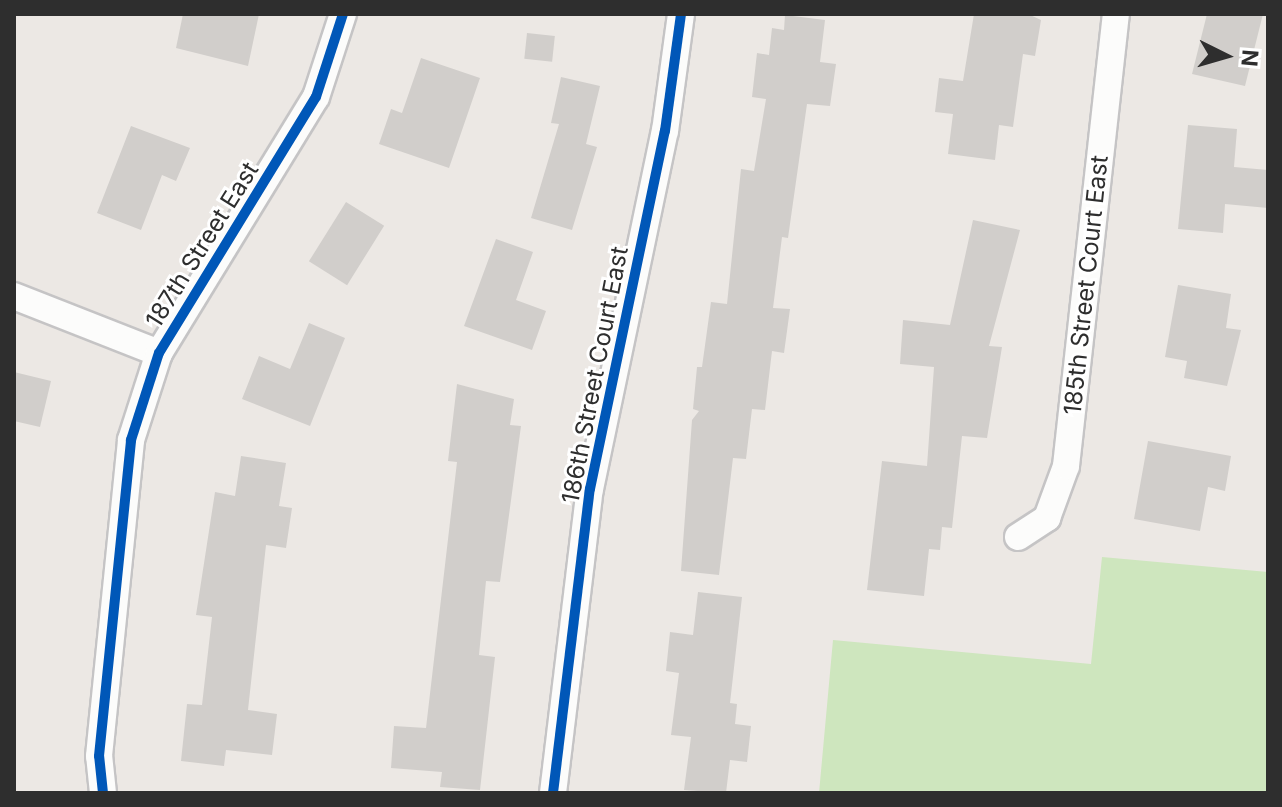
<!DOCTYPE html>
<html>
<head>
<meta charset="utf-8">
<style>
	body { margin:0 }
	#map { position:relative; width:1282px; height:807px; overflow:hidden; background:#ece8e4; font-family:Inter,sans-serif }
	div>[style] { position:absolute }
	.green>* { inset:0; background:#cee6be }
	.building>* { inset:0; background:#d1cecb; transform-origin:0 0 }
	.roads { filter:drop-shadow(2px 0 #c5c4c5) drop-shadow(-2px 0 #c5c4c5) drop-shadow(0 2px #c5c4c5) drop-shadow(0 -2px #c5c4c5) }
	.minor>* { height:26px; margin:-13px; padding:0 13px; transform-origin:13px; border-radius:13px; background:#fcfcfb }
	.cycleway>* { height:10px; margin:-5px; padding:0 5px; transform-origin:5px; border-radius:5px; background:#0057b8 }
	span { translate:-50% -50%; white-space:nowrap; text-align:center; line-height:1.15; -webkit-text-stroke:6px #fff; paint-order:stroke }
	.street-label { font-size:24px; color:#2e2e2e }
	.frame { position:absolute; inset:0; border:16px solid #2e2e2e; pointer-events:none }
	.north { position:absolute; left:1186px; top:16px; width:80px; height:80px; -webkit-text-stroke:6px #fff; paint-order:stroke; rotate:95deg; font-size:22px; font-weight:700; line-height:32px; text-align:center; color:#2e2e2e }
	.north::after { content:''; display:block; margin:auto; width:28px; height:36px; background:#2e2e2e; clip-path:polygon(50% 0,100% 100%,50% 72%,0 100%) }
</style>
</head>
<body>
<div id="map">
	<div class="green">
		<div style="clip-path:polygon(1102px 557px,1268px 572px,1268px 793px,819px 793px,833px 640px,1091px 664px)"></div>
	</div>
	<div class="building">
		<div style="clip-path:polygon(183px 14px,259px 14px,248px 66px,176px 48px)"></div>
		<div style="clip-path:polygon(974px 14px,1028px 14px,1041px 20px,1035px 56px,1023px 54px,1013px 127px,999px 125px,995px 160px,948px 154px,953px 114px,935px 112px,939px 78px,963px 81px)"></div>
		<div style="clip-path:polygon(1207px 14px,1263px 14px,1245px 86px,1192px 74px)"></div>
		<div style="clip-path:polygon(785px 15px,825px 20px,820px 62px,836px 64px,830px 106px,807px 104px,788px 238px,782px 237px,773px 308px,790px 309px,784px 353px,772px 351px,765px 410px,752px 409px,746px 459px,733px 458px,719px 575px,681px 571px,692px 420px,699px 411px,693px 409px,697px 367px,702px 367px,711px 302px,727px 304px,741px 169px,754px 171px,766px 99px,752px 97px,757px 53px,769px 55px,772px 28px,784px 30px)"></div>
		<div style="left:527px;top:33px;width:28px;height:26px;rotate:6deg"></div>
		<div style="clip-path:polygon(421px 58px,480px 78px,449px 168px,379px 144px,391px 109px,402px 113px)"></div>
		<div style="clip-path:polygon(561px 77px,600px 86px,586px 144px,597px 147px,572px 230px,531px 218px,559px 124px,551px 123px)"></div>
		<div style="clip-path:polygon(1188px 125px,1237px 129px,1234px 167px,1268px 170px,1268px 208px,1225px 204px,1223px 233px,1178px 229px)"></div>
		<div style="clip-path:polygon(131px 126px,190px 148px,176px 181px,162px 175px,141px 230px,97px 213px)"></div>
		<div style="left:346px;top:202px;width:45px;height:70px;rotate:32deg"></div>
		<div style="clip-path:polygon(973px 220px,1020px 230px,989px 346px,1002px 347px,987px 438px,962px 436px,952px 528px,942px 527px,940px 550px,929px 549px,924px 596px,867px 590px,882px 461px,927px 466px,934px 367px,900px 364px,903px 320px,950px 325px)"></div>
		<div style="clip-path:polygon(496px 239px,533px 252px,516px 300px,546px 311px,532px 350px,464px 326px)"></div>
		<div style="clip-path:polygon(1178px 285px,1231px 294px,1226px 328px,1241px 330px,1227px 386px,1184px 378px,1187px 361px,1165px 357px)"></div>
		<div style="clip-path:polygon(309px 323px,345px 338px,310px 426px,242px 399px,259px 356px,290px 369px)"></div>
		<div style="clip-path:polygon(14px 372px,51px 381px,40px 427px,14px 421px)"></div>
		<div style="clip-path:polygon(457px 384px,514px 399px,510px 425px,521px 426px,500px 582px,486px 581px,479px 655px,495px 657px,480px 790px,440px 787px,442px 772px,391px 768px,394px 726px,426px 728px,457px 462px,448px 461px)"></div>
		<div style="clip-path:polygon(1148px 441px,1231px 456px,1225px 491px,1208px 487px,1200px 531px,1134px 519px)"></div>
		<div style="clip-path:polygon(241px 456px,286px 463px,279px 506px,292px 508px,286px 548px,266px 545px,248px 710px,277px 714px,272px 755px,226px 750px,224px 766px,181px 761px,187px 704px,202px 705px,212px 617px,196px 615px,215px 492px,235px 496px)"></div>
		<div style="clip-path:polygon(698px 592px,742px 597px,730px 703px,737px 704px,735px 724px,751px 726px,747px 762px,730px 760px,726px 793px,684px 790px,691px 737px,671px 735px,679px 673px,666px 671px,670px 632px,693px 635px)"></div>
	</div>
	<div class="roads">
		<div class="minor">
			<div style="left:14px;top:296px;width:156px;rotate:21.5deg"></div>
			<div style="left:1018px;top:537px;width:35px;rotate:-33deg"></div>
			<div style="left:1047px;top:518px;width:55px;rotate:-69.9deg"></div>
			<div style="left:1066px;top:466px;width:455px;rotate:-83.7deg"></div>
			<div style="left:103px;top:793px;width:37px;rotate:-96deg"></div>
			<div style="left:99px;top:756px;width:318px;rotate:-84.2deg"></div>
			<div style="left:131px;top:440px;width:91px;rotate:-72.2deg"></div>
			<div style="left:159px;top:353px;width:300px;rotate:-58.5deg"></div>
			<div style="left:316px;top:97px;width:87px;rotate:-72deg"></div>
			<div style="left:553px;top:793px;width:306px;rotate:-83.1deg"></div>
			<div style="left:590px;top:489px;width:366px;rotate:-78.2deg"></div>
			<div style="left:665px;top:131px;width:118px;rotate:-82.2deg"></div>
		</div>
	</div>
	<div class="cycleway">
		<div style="left:103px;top:793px;width:37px;rotate:-96deg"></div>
		<div style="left:99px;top:756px;width:318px;rotate:-84.2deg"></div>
		<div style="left:131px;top:440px;width:91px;rotate:-72.2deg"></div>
		<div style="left:159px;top:353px;width:300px;rotate:-58.5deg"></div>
		<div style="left:316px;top:97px;width:87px;rotate:-72deg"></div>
		<div style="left:553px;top:793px;width:306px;rotate:-83.1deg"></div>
		<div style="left:590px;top:489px;width:366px;rotate:-78.2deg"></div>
		<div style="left:665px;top:131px;width:118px;rotate:-82.2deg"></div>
	</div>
	<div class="street-label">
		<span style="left:202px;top:245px;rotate:-58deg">187th Street East</span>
		<span style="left:1086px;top:285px;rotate:-84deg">185th Street Court East</span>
		<span style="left:595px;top:375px;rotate:-79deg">186th Street Court East</span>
	</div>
	<div class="frame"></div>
	<div class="north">N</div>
</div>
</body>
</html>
